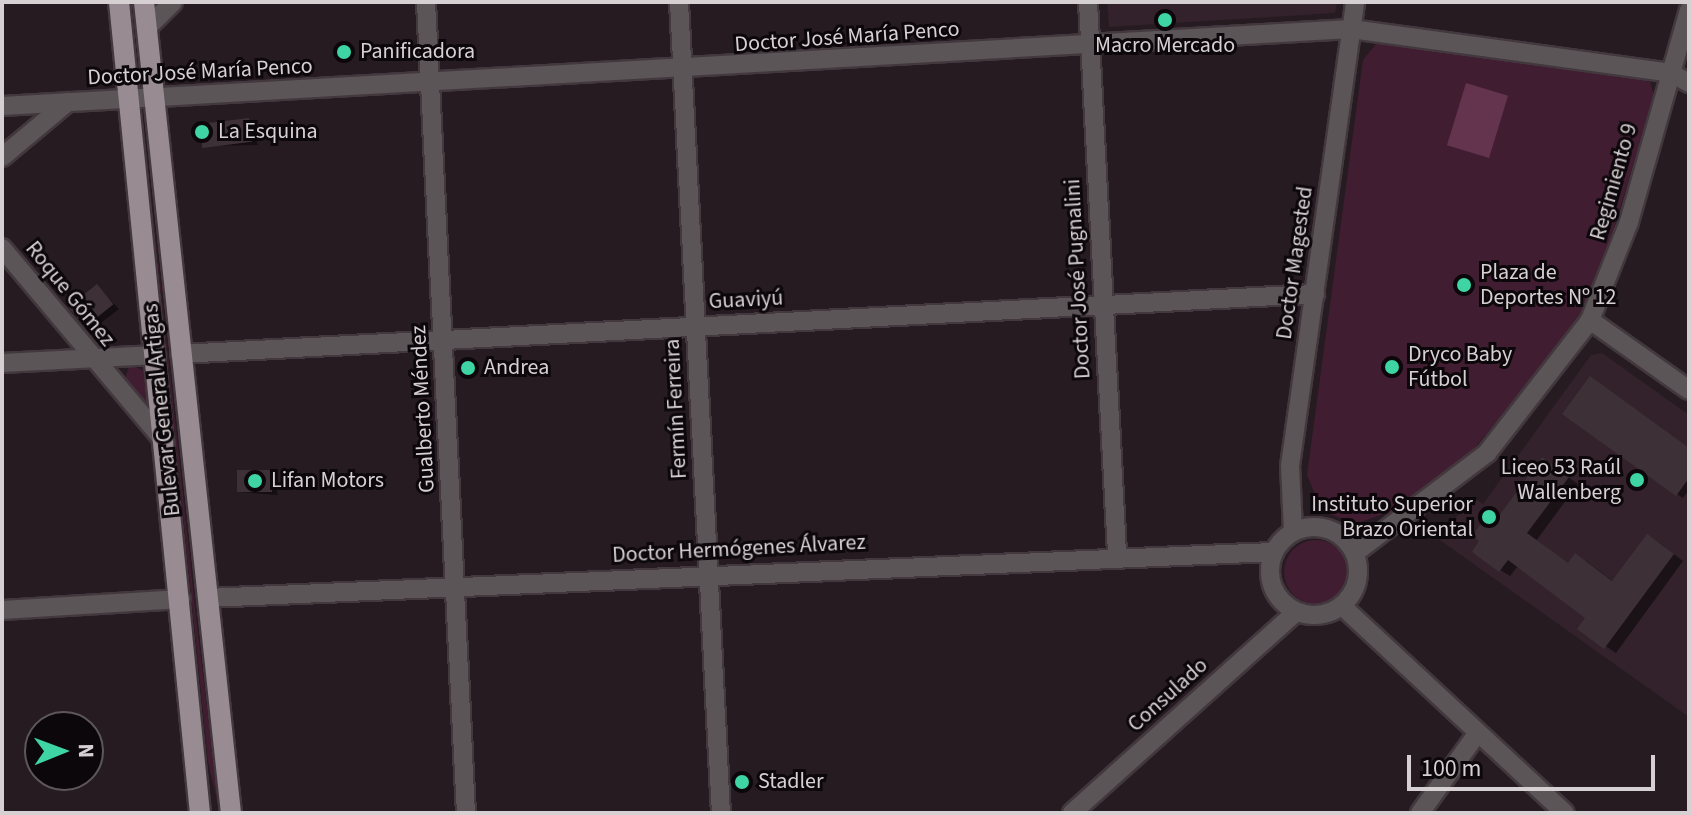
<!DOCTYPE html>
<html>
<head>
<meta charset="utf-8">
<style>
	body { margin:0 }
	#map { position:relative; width:1691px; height:815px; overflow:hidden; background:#261b21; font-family:"Source Sans 3",sans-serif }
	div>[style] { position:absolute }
	.built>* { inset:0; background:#33222b }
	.green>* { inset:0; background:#401d31 }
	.round { border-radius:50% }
	.water>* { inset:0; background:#64344f; transform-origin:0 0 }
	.shadow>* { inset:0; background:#0007 }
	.building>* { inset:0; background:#3d3137; transform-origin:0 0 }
	.roads { filter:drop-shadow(2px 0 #42383d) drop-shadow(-2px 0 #42383d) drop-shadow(0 2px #42383d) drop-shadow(0 -2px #42383d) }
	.minor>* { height:18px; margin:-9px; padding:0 9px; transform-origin:9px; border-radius:9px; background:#5b5558 }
	.minor>.ring { margin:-9px; padding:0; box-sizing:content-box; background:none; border:18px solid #5b5558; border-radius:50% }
	.primary>* { height:20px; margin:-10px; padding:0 10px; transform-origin:10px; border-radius:10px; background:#988c92 }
	.dots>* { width:22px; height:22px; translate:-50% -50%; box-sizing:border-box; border:4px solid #0c070a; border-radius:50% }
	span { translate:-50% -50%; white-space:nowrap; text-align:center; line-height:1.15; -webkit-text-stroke:6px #0c070a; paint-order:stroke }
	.street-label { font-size:22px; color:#d7d0d3 }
	.poi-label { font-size:22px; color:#d7d0d3 }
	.left { translate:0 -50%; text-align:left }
	.right { translate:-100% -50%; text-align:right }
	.frame { position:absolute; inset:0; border:4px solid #d7d0d3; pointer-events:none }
	.north { position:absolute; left:24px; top:711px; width:80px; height:80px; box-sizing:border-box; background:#0c070a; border:2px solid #5d575a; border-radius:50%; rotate:89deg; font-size:22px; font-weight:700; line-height:32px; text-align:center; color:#d7d0d3 }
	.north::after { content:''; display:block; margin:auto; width:28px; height:36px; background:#3ed4a3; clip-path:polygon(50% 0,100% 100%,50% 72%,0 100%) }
	.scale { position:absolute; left:1407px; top:755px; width:248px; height:36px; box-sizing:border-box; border:4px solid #d7d0d3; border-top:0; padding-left:10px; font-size:24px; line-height:28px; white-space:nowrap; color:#d7d0d3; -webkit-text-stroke:6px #0c070a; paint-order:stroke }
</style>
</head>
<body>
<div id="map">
	<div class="built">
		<div style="clip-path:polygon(1107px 2px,1337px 2px,1335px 13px,1109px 27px)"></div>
		<div style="clip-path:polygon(1602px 353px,1689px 415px,1689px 717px,1440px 540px,1471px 496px,1483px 504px,1591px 355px)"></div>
	</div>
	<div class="green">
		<div style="clip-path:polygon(1380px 39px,1634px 77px,1650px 82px,1654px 95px,1599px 279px,1571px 333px,1468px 456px,1402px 507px,1356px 524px,1322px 511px,1307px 475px,1363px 60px)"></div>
		<div style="clip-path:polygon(142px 110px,196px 617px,220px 813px,208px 762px)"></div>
		<div style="clip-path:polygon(130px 364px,146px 372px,150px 409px,124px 382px)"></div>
		<div class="round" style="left:1284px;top:540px;width:64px;height:64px"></div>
	</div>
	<div class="water">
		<div style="left:1466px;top:83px;width:44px;height:65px;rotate:17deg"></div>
	</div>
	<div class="shadow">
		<div style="clip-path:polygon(249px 120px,258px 145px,204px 146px)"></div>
		<div style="clip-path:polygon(97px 286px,119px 309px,92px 330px,70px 308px)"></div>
		<div style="clip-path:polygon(1689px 449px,1689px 490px,1683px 498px,1677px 494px)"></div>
		<div style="clip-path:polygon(1552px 466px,1578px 484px,1536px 541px,1569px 565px,1586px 561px,1614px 582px,1658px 542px,1683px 561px,1616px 653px,1580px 629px,1588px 617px,1518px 566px,1510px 576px,1500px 570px,1500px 517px)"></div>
		<div style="clip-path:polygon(271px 472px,278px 495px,239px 492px)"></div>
	</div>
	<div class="building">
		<div style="left:249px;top:118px;width:24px;height:50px;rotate:83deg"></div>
		<div style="left:97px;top:284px;width:26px;height:37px;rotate:51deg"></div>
		<div style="clip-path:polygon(1590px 376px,1689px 448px,1689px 478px,1676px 496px,1562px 414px)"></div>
		<div style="clip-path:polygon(1542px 457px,1569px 477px,1527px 533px,1568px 563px,1575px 553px,1612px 581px,1647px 534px,1674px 554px,1604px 649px,1577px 629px,1585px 618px,1508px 560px,1499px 572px,1472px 552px,1479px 541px,1472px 536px,1491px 510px,1499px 516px)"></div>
		<div style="left:272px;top:470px;width:22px;height:35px;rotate:90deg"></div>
	</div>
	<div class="roads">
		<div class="minor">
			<div style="left:426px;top:2px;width:812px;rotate:87.18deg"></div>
			<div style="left:679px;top:2px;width:812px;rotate:87.04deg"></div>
			<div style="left:1088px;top:2px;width:552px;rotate:86.99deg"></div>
			<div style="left:146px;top:29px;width:38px;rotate:-45deg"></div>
			<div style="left:2px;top:106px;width:1351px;rotate:-3.27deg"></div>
			<div style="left:1351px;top:29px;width:323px;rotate:7.8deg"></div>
			<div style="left:1671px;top:73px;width:21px;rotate:29deg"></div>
			<div style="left:2px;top:157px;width:86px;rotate:-39.8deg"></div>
			<div style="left:2px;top:248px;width:253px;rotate:50deg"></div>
			<div style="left:1590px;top:320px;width:121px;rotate:35.3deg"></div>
			<div style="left:180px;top:354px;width:1137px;rotate:-3.03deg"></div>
			<div style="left:2px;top:363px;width:154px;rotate:-3deg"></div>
			<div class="ring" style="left:1270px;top:527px;width:70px;height:70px"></div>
			<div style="left:1293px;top:531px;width:65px;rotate:-92.6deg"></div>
			<div style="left:1290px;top:466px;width:469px;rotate:-82deg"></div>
			<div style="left:1355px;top:553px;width:166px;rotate:-37.1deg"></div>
			<div style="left:1487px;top:453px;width:168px;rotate:-52.2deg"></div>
			<div style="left:1590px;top:320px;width:105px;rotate:-68.3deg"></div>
			<div style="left:1629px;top:222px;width:220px;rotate:-74.2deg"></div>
			<div style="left:207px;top:598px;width:1068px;rotate:-2.47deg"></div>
			<div style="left:1342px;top:606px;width:304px;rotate:42.9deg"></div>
			<div style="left:2px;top:610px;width:179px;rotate:-3.5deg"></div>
			<div style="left:1072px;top:813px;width:301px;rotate:-41.9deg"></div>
			<div style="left:1420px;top:813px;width:97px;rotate:-54.2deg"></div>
		</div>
		<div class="primary">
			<div style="left:119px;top:2px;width:815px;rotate:84.3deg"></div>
			<div style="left:144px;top:2px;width:816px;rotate:83.88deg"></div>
		</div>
	</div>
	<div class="dots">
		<div style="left:1165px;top:20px;background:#3ed4a3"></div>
		<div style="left:344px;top:52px;background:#3ed4a3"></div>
		<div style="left:202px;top:132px;background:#3ed4a3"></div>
		<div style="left:1464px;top:285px;background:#3ed4a3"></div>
		<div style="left:1392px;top:367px;background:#3ed4a3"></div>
		<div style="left:468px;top:368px;background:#3ed4a3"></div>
		<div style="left:1637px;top:480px;background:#3ed4a3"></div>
		<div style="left:255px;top:481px;background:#3ed4a3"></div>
		<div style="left:1489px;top:517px;background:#3ed4a3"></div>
		<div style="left:742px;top:782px;background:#3ed4a3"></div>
	</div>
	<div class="street-label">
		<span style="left:847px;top:37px;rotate:-4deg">Doctor José María Penco</span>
		<span style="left:200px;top:72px;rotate:-3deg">Doctor José María Penco</span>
		<span style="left:1614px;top:182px;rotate:-74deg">Regimiento 9</span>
		<span style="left:1295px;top:263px;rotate:-82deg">Doctor Magested</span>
		<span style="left:1078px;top:279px;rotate:-93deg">Doctor José Pugnalini</span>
		<span style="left:70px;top:294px;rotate:51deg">Roque Gómez</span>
		<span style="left:746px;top:300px;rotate:-3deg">Guaviyú</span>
		<span style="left:423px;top:409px;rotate:-93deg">Gualberto Méndez</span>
		<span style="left:676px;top:409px;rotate:-93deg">Fermín Ferreira</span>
		<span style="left:162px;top:410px;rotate:-96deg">Bulevar General Artigas</span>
		<span style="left:739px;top:549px;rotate:-3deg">Doctor Hermógenes Álvarez</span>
		<span style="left:1168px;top:695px;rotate:-42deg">Consulado</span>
	</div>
	<div class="poi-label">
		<span style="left:1165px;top:46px">Macro Mercado</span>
		<span class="left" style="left:360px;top:52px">Panificadora</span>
		<span class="left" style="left:218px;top:132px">La Esquina</span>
		<span class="left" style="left:1480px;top:285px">Plaza de<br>Deportes Nº 12</span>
		<span class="left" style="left:1408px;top:367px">Dryco Baby<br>Fútbol</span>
		<span class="left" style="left:484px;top:368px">Andrea</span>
		<span class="right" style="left:1621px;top:480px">Liceo 53 Raúl<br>Wallenberg</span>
		<span class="left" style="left:271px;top:481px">Lifan Motors</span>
		<span class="right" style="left:1473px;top:517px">Instituto Superior<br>Brazo Oriental</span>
		<span class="left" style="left:758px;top:782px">Stadler</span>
	</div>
	<div class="frame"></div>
	<div class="north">N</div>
	<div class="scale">100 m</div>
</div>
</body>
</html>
